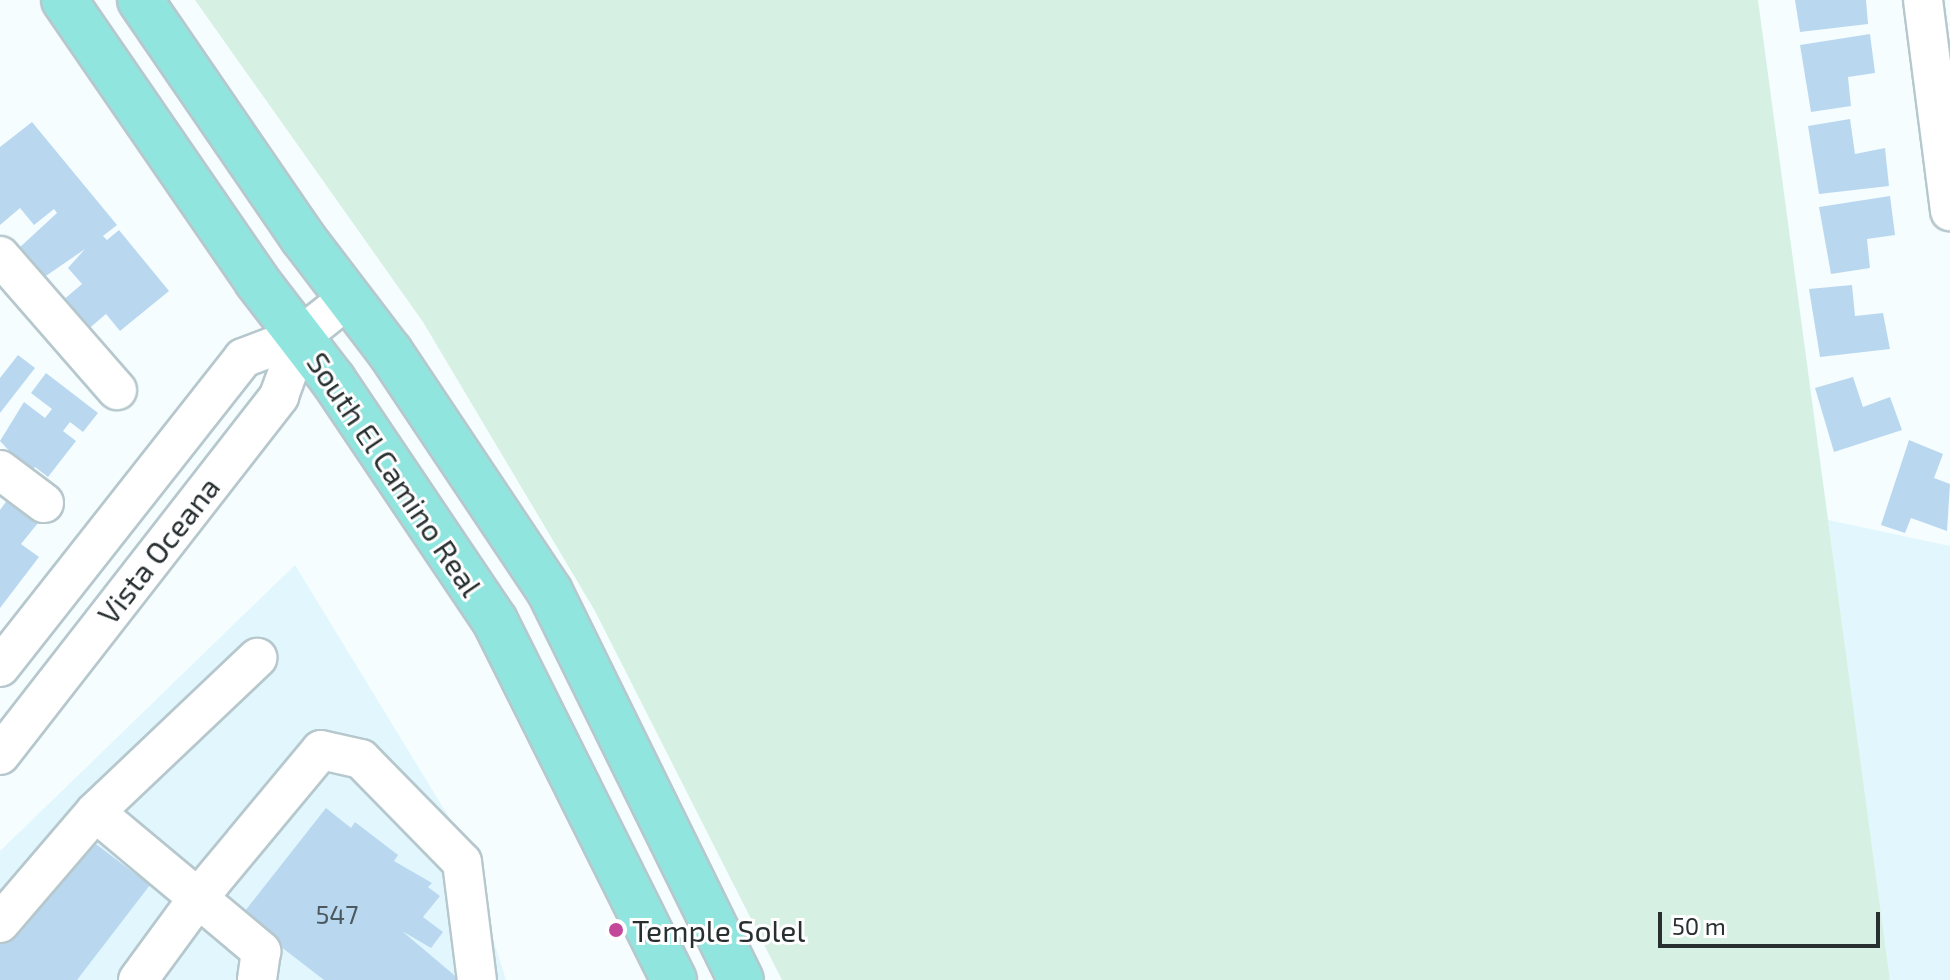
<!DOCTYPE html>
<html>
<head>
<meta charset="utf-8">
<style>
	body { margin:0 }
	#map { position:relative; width:1950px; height:980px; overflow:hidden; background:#f5fdff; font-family:"Exo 2",sans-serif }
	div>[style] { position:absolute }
	.built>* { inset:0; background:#e1f7fd }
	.green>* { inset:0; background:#d6f1e3 }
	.building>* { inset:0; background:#b9d8f0 }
	.roads { filter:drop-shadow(2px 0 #b6c8cd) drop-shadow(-2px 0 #b6c8cd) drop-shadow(0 2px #b6c8cd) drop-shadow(0 -2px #b6c8cd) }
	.minor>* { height:38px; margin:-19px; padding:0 19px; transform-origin:19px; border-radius:19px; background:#fff }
	.major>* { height:44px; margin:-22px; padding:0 22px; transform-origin:22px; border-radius:22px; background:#91e5df }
	.dots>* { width:22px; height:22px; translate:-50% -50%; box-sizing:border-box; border:4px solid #fff; border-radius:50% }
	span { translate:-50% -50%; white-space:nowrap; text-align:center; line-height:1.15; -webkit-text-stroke:6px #fff; paint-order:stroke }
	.number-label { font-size:26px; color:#4c5961 }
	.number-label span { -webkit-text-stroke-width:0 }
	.street-label { font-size:30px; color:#282f31 }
	.poi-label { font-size:30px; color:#282f31 }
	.left { translate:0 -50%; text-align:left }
	.scale { position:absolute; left:1658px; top:912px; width:222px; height:36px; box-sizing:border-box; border:4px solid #282f31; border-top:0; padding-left:10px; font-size:24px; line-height:28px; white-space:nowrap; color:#282f31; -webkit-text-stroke:6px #fff; paint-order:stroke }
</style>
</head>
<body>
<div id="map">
	<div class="built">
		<div style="clip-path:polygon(1828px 520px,1950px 546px,1950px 980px,1890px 980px)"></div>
		<div style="clip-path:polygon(295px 565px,461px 837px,506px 980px,0 980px,0 851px)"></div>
	</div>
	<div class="green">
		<div style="clip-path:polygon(195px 0,1758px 0,1890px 980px,782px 980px,595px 611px,423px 322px)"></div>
	</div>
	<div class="building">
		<div style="clip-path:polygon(1795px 0,1866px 0,1868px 24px,1800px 32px)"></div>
		<div style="clip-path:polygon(1870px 34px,1875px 73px,1848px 77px,1851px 106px,1811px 112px,1800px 45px)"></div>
		<div style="clip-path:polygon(1850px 119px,1855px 154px,1885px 148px,1889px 186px,1819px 194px,1808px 126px)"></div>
		<div style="clip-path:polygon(32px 122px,117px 225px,103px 236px,107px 240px,119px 230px,169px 291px,120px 331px,106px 314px,86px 331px,62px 301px,82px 284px,68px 268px,85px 249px,43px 278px,19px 248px,57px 213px,54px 209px,34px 225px,20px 208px,0 225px,0 147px)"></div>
		<div style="clip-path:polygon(1890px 196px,1895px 235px,1867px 239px,1870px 268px,1831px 274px,1819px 207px)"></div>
		<div style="clip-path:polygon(1852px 285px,1855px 316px,1883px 313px,1890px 349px,1820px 357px,1809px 289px)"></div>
		<div style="clip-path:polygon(18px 355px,35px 368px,0 413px,0 378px)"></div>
		<div style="clip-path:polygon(46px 373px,98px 413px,83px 432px,70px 422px,63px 431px,76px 441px,48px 477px,35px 467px,30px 473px,0 441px,24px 402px,45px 418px,52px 409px,31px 393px)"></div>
		<div style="clip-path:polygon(1853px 377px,1863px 407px,1890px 397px,1902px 430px,1834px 452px,1815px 388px)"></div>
		<div style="clip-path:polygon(1909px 440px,1943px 454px,1934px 478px,1950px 484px,1947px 531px,1911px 518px,1905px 533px,1881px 525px)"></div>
		<div style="clip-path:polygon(8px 499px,38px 523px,21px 544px,39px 557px,0 608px,0 510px)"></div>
		<div style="clip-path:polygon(326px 808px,351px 828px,355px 822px,398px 855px,394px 861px,432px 883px,428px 887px,440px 896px,423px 917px,443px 932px,431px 948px,402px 931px,460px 980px,324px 980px,241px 916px)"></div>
		<div style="clip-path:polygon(84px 835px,150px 885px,77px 980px,0 980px,0 944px)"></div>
	</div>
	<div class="roads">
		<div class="minor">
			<div style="left:1923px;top:0;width:213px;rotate:82.7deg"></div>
			<div style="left:0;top:256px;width:178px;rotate:48.9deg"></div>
			<div style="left:0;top:470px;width:55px;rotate:36.9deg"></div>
			<div style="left:0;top:667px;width:393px;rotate:-51.8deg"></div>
			<div style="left:243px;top:358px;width:62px;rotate:-20.8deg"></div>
			<div style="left:301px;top:336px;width:61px;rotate:-38.4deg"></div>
			<div style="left:0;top:755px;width:455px;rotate:-52.1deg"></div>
			<div style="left:279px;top:396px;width:64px;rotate:-69.9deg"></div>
			<div style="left:95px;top:812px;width:224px;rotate:-43.5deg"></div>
			<div style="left:0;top:923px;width:146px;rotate:-49.4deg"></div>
			<div style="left:95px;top:812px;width:217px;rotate:39.9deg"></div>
			<div style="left:261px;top:951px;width:29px;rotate:98deg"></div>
			<div style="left:138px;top:980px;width:102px;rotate:-53.8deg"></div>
			<div style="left:198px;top:898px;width:192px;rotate:-50.3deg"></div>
			<div style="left:321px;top:750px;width:41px;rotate:12.7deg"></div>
			<div style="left:361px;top:759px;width:144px;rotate:45.6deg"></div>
			<div style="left:462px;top:862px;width:119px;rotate:82.8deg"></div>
		</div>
		<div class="major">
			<div style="left:64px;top:0;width:341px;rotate:55.5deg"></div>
			<div style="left:257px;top:281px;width:125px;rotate:52.5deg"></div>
			<div style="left:333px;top:380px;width:290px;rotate:56.1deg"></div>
			<div style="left:495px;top:621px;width:401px;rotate:63.5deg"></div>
			<div style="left:140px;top:0;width:288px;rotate:55.6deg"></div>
			<div style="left:303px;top:238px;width:143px;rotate:52.7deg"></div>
			<div style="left:390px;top:352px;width:288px;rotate:56.3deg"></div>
			<div style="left:550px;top:592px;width:432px;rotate:63.8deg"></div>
		</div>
	</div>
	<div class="dots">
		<div style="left:616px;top:930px;background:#c3489a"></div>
	</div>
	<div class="number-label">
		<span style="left:337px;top:914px">547</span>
	</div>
	<div class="street-label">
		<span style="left:395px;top:474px;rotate:56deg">South El Camino Real</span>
		<span style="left:158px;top:550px;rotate:-52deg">Vista Oceana</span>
	</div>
	<div class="poi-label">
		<span class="left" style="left:632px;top:930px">Temple Solel</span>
	</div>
	<div class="scale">50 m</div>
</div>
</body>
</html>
